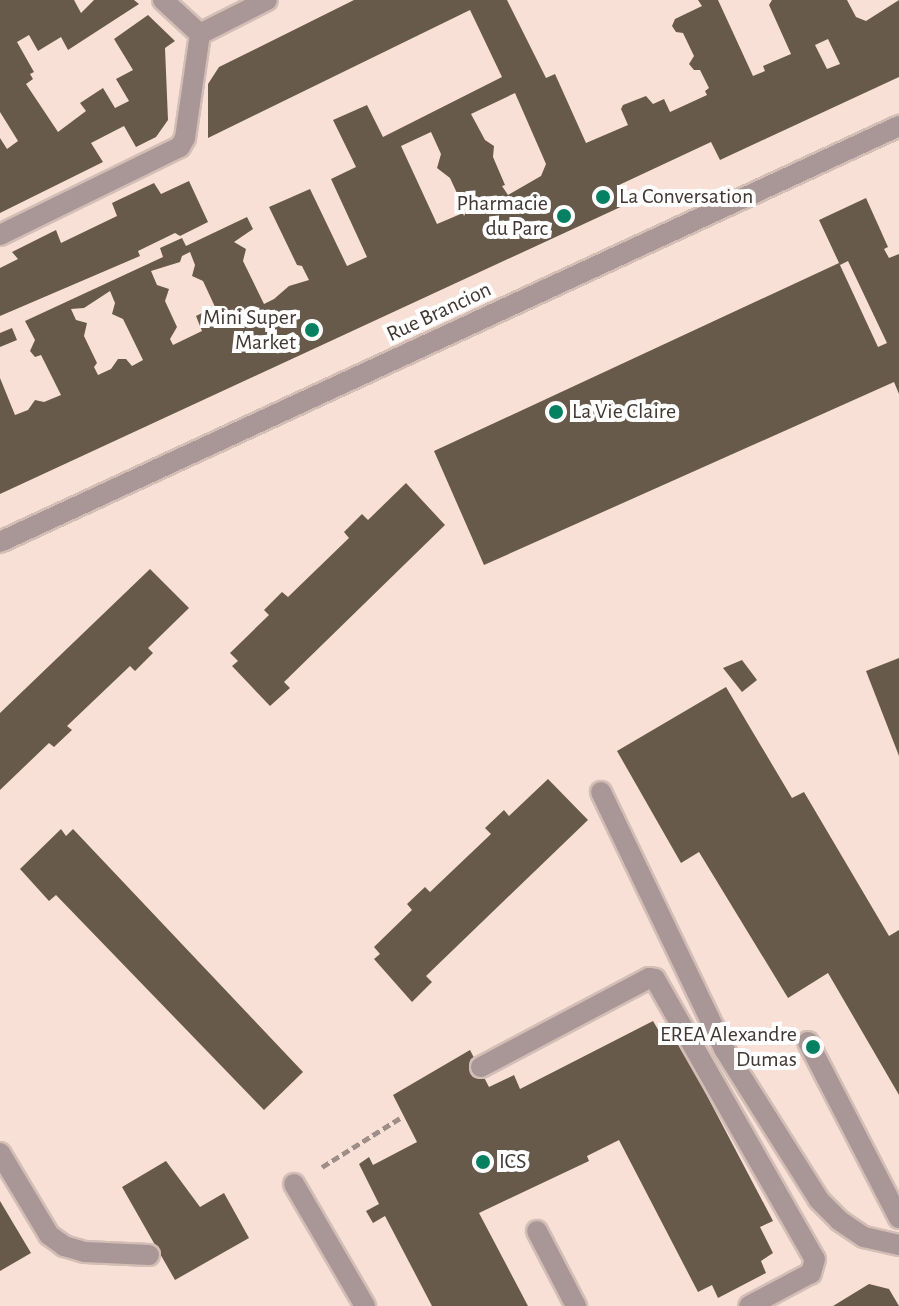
<!DOCTYPE html>
<html>
<head>
<meta charset="utf-8">
<style>
	body { margin:0 }
	#map { position:relative; width:899px; height:1306px; overflow:hidden; background:#f8e0d7; font-family:"Alegreya Sans",sans-serif }
	div>[style] { position:absolute }
	.building>* { inset:0; background:#685a4b }
	.path>* { height:5px; margin-top:-2.5px; transform-origin:0; background:repeating-linear-gradient(90deg,#9f8e87 0 8px,transparent 0 12px) }
	.roads { filter:drop-shadow(2px 0 #d3beb6) drop-shadow(-2px 0 #d3beb6) drop-shadow(0 2px #d3beb6) drop-shadow(0 -2px #d3beb6) }
	.service>* { height:20px; margin:-10px; padding:0 10px; transform-origin:10px; border-radius:10px; background:#a99696 }
	.minor>* { height:20px; margin:-10px; padding:0 10px; transform-origin:10px; border-radius:10px; background:#a99696 }
	.tertiary>* { height:20px; margin:-10px; padding:0 10px; transform-origin:10px; border-radius:10px; background:#a99696 }
	.dots>* { width:22px; height:22px; translate:-50% -50%; box-sizing:border-box; border:4px solid #fff; border-radius:50% }
	span { translate:-50% -50%; white-space:nowrap; text-align:center; line-height:1.15; -webkit-text-stroke:8px #fff; paint-order:stroke }
	.poi-label { font-size:22px; color:#403733 }
	.left { translate:0 -50%; text-align:left }
	.right { translate:-100% -50%; text-align:right }
	.street-label { font-size:22px; color:#403733 }
</style>
</head>
<body>
<div id="map">
	<div class="building">
		<div style="clip-path:polygon(0 0,74px 0,81px 13px,94px 0,134px 0,139px 4px,68px 50px,61px 37px,38px 51px,29px 35px,17px 42px,34px 72px,30px 74px,33px 79px,26px 84px,58px 132px,86px 111px,80px 103px,103px 88px,115px 108px,129px 101px,116px 79px,133px 70px,114px 39px,148px 15px,175px 41px,165px 48px,168px 120px,156px 137px,136px 147px,124px 126px,91px 143px,103px 162px,0 213px,0 138px,7px 149px,18px 141px,0 112px)"></div>
		<div style="clip-path:polygon(evenodd,354px 0,507px 0,546px 78px,555px 74px,586px 143px,628px 125px,621px 109px,623px 105px,646px 96px,653px 104px,664px 99px,670px 112px,707px 95px,705px 91px,709px 88px,700px 70px,694px 70px,689px 64px,694px 56px,683px 33px,676px 32px,672px 26px,675px 19px,702px 6px,698px 0,718px 0,753px 76px,765px 71px,763px 66px,791px 54px,769px 5px,772px 0,847px 0,856px 17px,866px 21px,899px 0,899px 77px,720px 160px,711px 142px,619px 185px,627px 204px,0 494px,0 378px,15px 415px,28px 410px,35px 400px,44px 402px,61px 395px,41px 355px,35px 357px,30px 351px,35px 340px,25px 321px,163px 257px,160px 248px,182px 238px,186px 246px,247px 217px,253px 229px,234px 242px,246px 249px,243px 261px,264px 304px,274px 299px,289px 286px,309px 280px,302px 266px,297px 265px,269px 207px,310px 189px,347px 266px,367px 257px,331px 179px,356px 167px,333px 120px,367px 105px,383px 137px,502px 77px,470px 10px,208px 138px,208px 84px,219px 67px,354px 0,828px 39px,840px 64px,827px 69px,815px 45px,828px 39px,354px 0,515px 93px,546px 164px,541px 176px,508px 195px,502px 186px,505px 185px,493px 157px,494px 146px,485px 140px,471px 114px,515px 93px,354px 0,431px 132px,441px 154px,437px 168px,450px 178px,462px 204px,468px 202px,469px 206px,464px 216px,463px 213px,437px 224px,401px 146px,431px 132px,354px 0,190px 252px,195px 265px,192px 276px,203px 281px,216px 309px,229px 311px,231px 317px,218px 324px,214px 315px,204px 312px,196px 316px,202px 331px,173px 345px,170px 339px,177px 327px,165px 301px,169px 289px,157px 285px,151px 271px,180px 262px,182px 256px,190px 252px,354px 0,110px 291px,115px 303px,112px 314px,123px 319px,143px 360px,132px 366px,126px 359px,118px 359px,111px 369px,98px 375px,94px 367px,97px 363px,84px 336px,87px 323px,76px 320px,71px 309px,84px 308px,110px 291px)"></div>
		<div style="clip-path:polygon(189px 181px,208px 222px,180px 236px,175px 233px,138px 251px,140px 256px,0 316px,0 268px,18px 259px,12px 252px,56px 230px,61px 243px,117px 216px,112px 203px,154px 183px,161px 194px)"></div>
		<div style="clip-path:polygon(866px 198px,888px 247px,884px 249px,889px 258px,899px 254px,899px 394px,894px 382px,484px 565px,434px 451px,839px 263px,878px 347px,887px 343px,848px 261px,840px 265px,819px 220px)"></div>
		<div style="clip-path:polygon(12px 328px,17px 340px,0 347px,0 333px)"></div>
		<div style="clip-path:polygon(406px 483px,445px 525px,284px 682px,290px 688px,270px 706px,232px 666px,238px 661px,230px 653px,269px 615px,264px 610px,282px 592px,288px 597px,349px 538px,344px 532px,362px 514px,368px 520px)"></div>
		<div style="clip-path:polygon(150px 569px,189px 608px,148px 648px,153px 653px,135px 671px,130px 666px,67px 726px,72px 730px,54px 747px,49px 743px,0 790px,0 713px)"></div>
		<div style="clip-path:polygon(899px 658px,899px 756px,866px 671px)"></div>
		<div style="clip-path:polygon(742px 660px,757px 680px,742px 692px,723px 668px)"></div>
		<div style="clip-path:polygon(726px 687px,792px 798px,804px 792px,889px 936px,899px 930px,899px 1095px,828px 973px,788px 998px,699px 852px,681px 863px,617px 751px)"></div>
		<div style="clip-path:polygon(548px 779px,588px 820px,426px 976px,432px 982px,412px 1002px,374px 959px,380px 954px,374px 947px,412px 910px,407px 904px,425px 887px,430px 892px,491px 834px,485px 828px,504px 810px,509px 816px)"></div>
		<div style="clip-path:polygon(61px 829px,66px 836px,73px 829px,303px 1072px,264px 1110px,56px 895px,49px 901px,20px 869px)"></div>
		<div style="clip-path:polygon(653px 1021px,663px 1038px,674px 1033px,773px 1221px,760px 1227px,773px 1253px,761px 1261px,766px 1273px,718px 1298px,712px 1285px,698px 1292px,619px 1140px,587px 1156px,589px 1161px,479px 1213px,528px 1306px,432px 1306px,385px 1216px,373px 1223px,366px 1211px,379px 1204px,359px 1164px,369px 1157px,373px 1165px,417px 1142px,393px 1095px,470px 1050px,489px 1087px,514px 1075px,520px 1089px)"></div>
		<div style="clip-path:polygon(166px 1161px,200px 1207px,224px 1193px,249px 1238px,175px 1280px,122px 1187px)"></div>
		<div style="clip-path:polygon(0 1201px,31px 1253px,0 1271px)"></div>
		<div style="clip-path:polygon(869px 1284px,889px 1289px,899px 1306px,833px 1306px)"></div>
	</div>
	<div class="path">
		<div style="left:322px;top:1167px;width:92px;rotate:-32.1deg"></div>
	</div>
	<div class="roads">
		<div class="service">
			<div style="left:601px;top:792px;width:285px;rotate:64.4deg"></div>
			<div style="left:724px;top:1049px;width:178px;rotate:57.8deg"></div>
			<div style="left:819px;top:1200px;width:30px;rotate:45deg"></div>
			<div style="left:840px;top:1221px;width:29px;rotate:34deg"></div>
			<div style="left:864px;top:1237px;width:36px;rotate:13deg"></div>
			<div style="left:808px;top:1042px;width:198px;rotate:62.7deg"></div>
			<div style="left:481px;top:1067px;width:190px;rotate:-27.9deg"></div>
			<div style="left:649px;top:978px;width:6px;rotate:9deg"></div>
			<div style="left:655px;top:979px;width:322px;rotate:60.3deg"></div>
			<div style="left:815px;top:1259px;width:15px;rotate:106deg"></div>
			<div style="left:811px;top:1273px;width:70px;rotate:152deg"></div>
			<div style="left:0;top:1153px;width:96px;rotate:59.1deg"></div>
			<div style="left:49px;top:1235px;width:19px;rotate:36deg"></div>
			<div style="left:64px;top:1246px;width:22px;rotate:16deg"></div>
			<div style="left:85px;top:1252px;width:64px;rotate:2.7deg"></div>
			<div style="left:294px;top:1184px;width:141px;rotate:59.8deg"></div>
			<div style="left:537px;top:1231px;width:85px;rotate:62.5deg"></div>
		</div>
		<div class="minor">
			<div style="left:163px;top:0;width:50px;rotate:42.6deg"></div>
			<div style="left:200px;top:34px;width:75px;rotate:-26.9deg"></div>
			<div style="left:0;top:235px;width:200px;rotate:-26.1deg"></div>
			<div style="left:180px;top:147px;width:10px;rotate:-61deg"></div>
			<div style="left:185px;top:138px;width:105px;rotate:-81.8deg"></div>
		</div>
		<div class="tertiary">
			<div style="left:0;top:542px;width:991px;rotate:-24.83deg"></div>
		</div>
	</div>
	<div class="dots">
		<div style="left:603px;top:197px;background:#058060"></div>
		<div style="left:564px;top:216px;background:#058060"></div>
		<div style="left:312px;top:330px;background:#058060"></div>
		<div style="left:556px;top:412px;background:#058060"></div>
		<div style="left:813px;top:1047px;background:#058060"></div>
		<div style="left:483px;top:1162px;background:#058060"></div>
	</div>
	<div class="poi-label">
		<span class="left" style="left:619px;top:197px">La Conversation</span>
		<span class="right" style="left:548px;top:216px">Pharmacie<br>du Parc</span>
		<span class="right" style="left:296px;top:330px">Mini Super<br>Market</span>
		<span class="left" style="left:572px;top:412px">La Vie Claire</span>
		<span class="right" style="left:797px;top:1047px">EREA Alexandre<br>Dumas</span>
		<span class="left" style="left:499px;top:1162px">ICS</span>
	</div>
	<div class="street-label">
		<span style="left:439px;top:312px;rotate:-25deg">Rue Brancion</span>
	</div>
</div>
</body>
</html>
